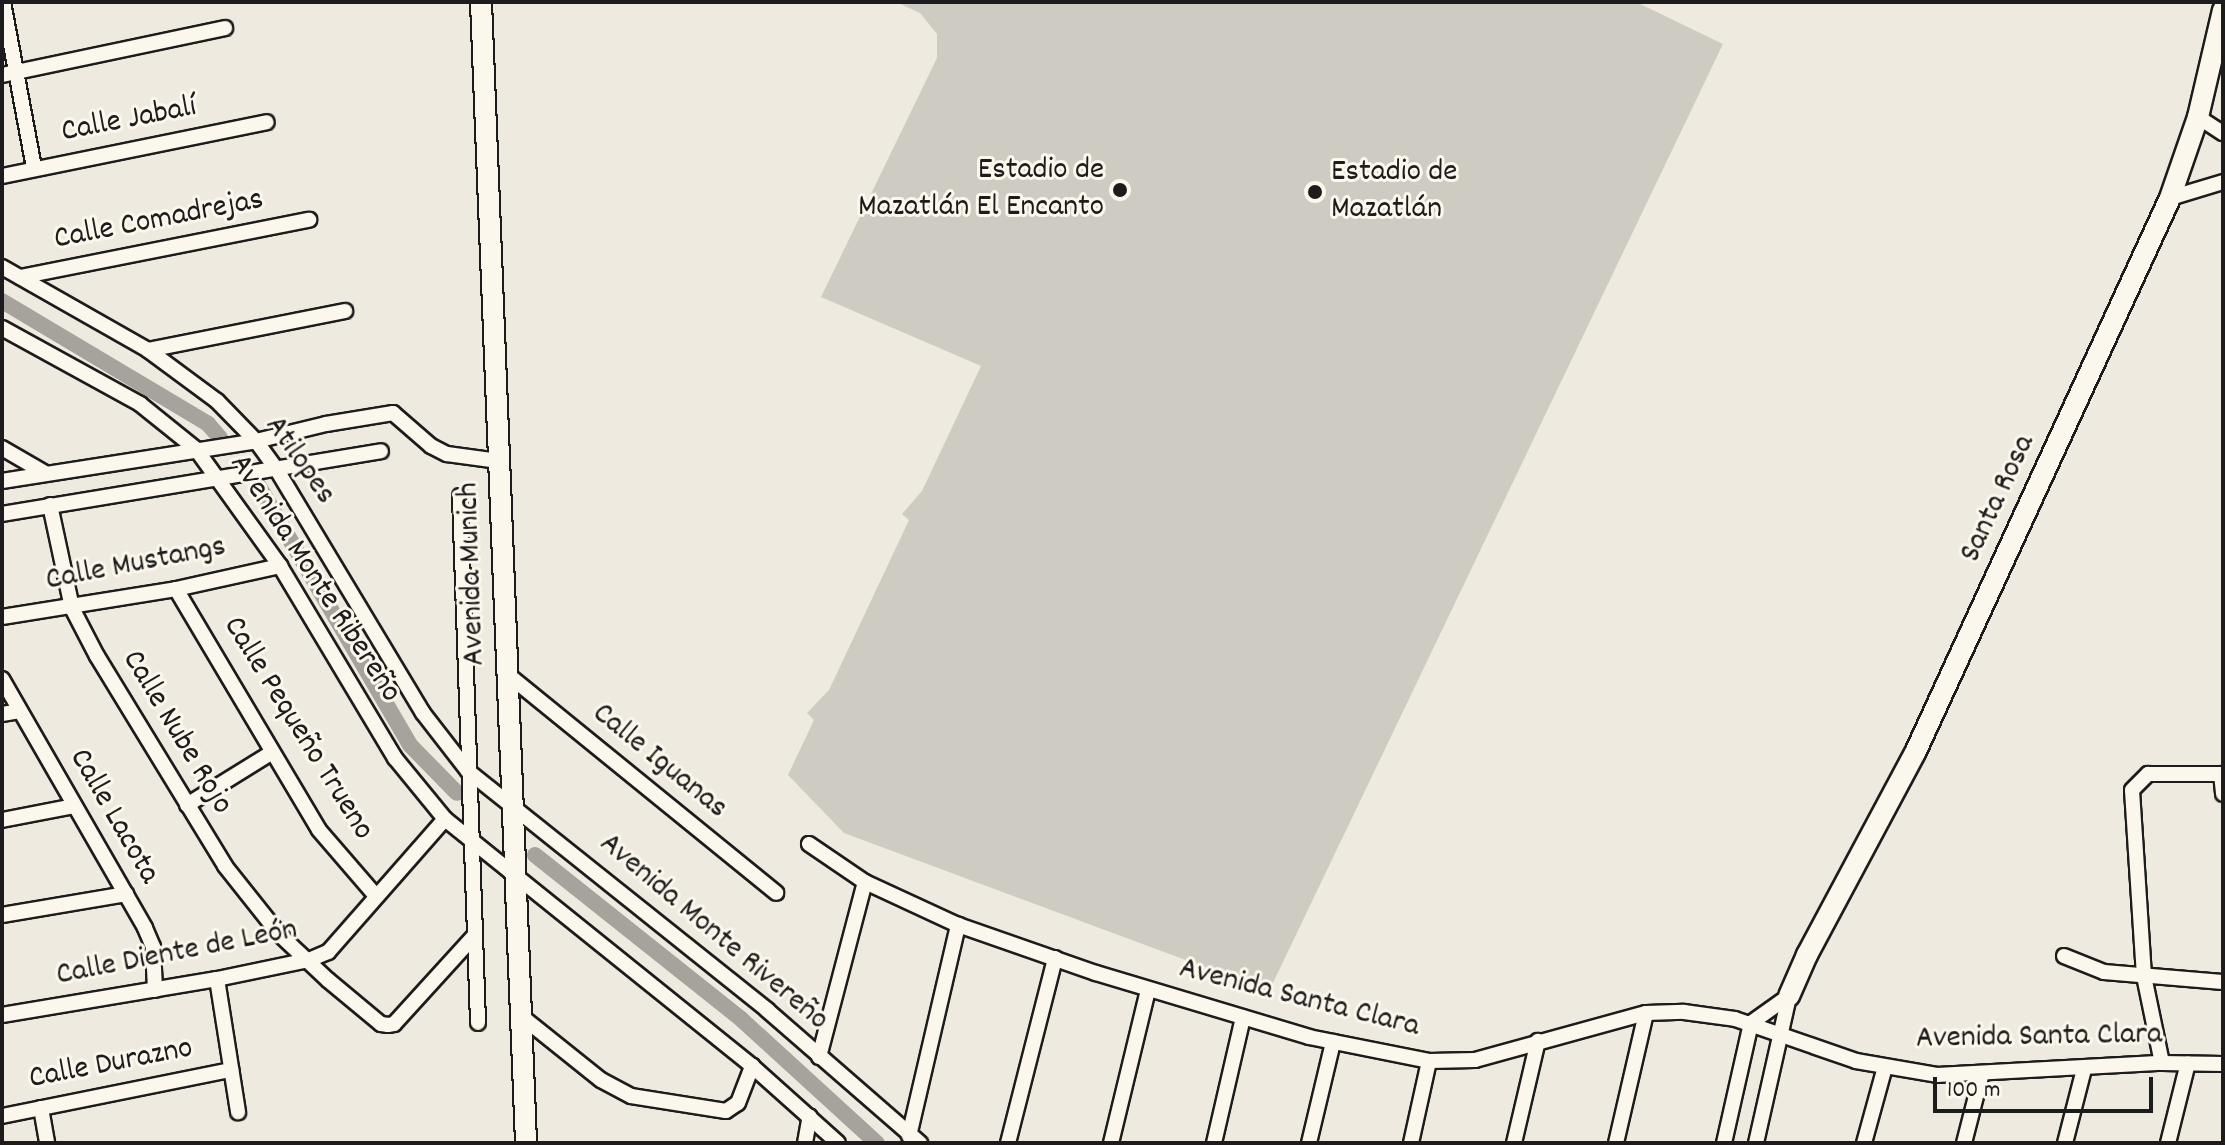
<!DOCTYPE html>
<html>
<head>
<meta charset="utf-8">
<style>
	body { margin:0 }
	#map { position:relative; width:2225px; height:1145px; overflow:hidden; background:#eeeadf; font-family:Dekko,sans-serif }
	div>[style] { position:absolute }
	.green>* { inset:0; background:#ceccc2 }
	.canal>* { height:16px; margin:-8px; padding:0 8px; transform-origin:8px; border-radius:8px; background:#a6a39d }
	.roads { filter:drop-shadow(2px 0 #1c1c1c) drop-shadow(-2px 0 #1c1c1c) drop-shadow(0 2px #1c1c1c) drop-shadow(0 -2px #1c1c1c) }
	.minor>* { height:14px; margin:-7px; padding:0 7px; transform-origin:7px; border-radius:7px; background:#fbf7ec }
	.secondary>* { height:20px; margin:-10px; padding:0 10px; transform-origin:10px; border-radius:10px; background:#fbf7ec }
	.dots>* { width:22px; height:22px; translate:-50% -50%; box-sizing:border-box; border:4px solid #fbf7ec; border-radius:50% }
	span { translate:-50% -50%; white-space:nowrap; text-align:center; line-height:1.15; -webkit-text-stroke:6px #fbf7ec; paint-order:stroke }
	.street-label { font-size:32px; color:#1c1c1c }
	.poi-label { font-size:32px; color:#1c1c1c }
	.right { translate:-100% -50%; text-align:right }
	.left { translate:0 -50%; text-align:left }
	.frame { position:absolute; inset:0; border:4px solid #1c1c1c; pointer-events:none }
	.scale { position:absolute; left:1933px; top:1077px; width:220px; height:36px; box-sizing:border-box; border:4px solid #1c1c1c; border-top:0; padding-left:10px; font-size:24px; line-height:28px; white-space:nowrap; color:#1c1c1c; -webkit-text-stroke:6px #fbf7ec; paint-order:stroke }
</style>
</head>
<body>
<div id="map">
	<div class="green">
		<div style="clip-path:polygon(896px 2px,1636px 2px,1723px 44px,1269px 991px,844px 833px,788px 775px,814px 720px,807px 713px,829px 690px,909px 520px,902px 514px,922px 491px,981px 366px,821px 297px,937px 58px,937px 34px,920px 13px)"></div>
	</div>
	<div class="canal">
		<div style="left:2px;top:301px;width:240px;rotate:30.8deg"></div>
		<div style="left:208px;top:424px;width:18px;rotate:49deg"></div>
		<div style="left:257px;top:483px;width:303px;rotate:59.7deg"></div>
		<div style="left:410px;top:745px;width:67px;rotate:45.6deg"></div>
		<div style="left:535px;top:855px;width:263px;rotate:38.5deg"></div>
		<div style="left:741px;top:1019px;width:184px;rotate:42.4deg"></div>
	</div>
	<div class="roads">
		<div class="minor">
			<div style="left:3px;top:2px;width:169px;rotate:79.4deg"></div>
			<div style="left:2px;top:75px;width:228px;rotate:-11.9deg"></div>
			<div style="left:2198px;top:117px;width:30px;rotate:33deg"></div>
			<div style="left:2px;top:176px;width:270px;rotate:-11.5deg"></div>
			<div style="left:2170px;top:198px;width:55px;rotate:-16.8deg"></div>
			<div style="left:2px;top:267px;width:168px;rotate:29.6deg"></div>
			<div style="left:148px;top:350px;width:86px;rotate:36.5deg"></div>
			<div style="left:217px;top:401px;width:56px;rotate:45.7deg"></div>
			<div style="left:256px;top:441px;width:36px;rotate:54deg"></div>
			<div style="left:277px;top:470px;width:283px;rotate:59deg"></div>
			<div style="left:423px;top:713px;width:73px;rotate:52.2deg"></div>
			<div style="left:468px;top:771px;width:383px;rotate:38.6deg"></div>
			<div style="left:767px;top:1010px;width:203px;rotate:41deg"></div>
			<div style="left:20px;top:277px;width:295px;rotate:-11.2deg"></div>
			<div style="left:2px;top:328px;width:158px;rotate:28.8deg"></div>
			<div style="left:140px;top:404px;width:72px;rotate:38.8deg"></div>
			<div style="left:196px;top:449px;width:144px;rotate:54.3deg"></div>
			<div style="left:280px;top:566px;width:224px;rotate:59.1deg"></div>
			<div style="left:395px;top:758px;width:79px;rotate:50.7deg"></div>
			<div style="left:445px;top:819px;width:394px;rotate:38.8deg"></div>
			<div style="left:752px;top:1066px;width:115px;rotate:41.8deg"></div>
			<div style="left:148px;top:350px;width:201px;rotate:-11.2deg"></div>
			<div style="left:2px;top:448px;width:50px;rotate:30.2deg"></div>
			<div style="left:2px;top:481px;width:257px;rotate:-8.9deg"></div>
			<div style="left:256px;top:441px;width:72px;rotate:-13.7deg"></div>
			<div style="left:326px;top:424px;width:68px;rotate:-9.3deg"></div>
			<div style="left:393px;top:413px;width:50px;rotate:41deg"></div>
			<div style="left:431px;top:446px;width:18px;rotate:27deg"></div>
			<div style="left:447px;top:454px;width:52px;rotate:7.7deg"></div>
			<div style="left:460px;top:496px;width:527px;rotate:88.04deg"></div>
			<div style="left:50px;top:505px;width:105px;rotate:77.9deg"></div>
			<div style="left:72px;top:608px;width:54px;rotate:62.5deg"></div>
			<div style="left:97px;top:656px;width:246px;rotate:58.6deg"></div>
			<div style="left:225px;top:866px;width:87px;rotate:51.5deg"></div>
			<div style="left:279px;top:934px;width:67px;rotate:43.2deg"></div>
			<div style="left:328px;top:980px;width:69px;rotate:39.7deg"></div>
			<div style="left:381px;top:1024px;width:7px;rotate:8deg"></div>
			<div style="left:388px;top:1025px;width:6px;rotate:-9deg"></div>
			<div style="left:394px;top:1024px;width:119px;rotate:-47.7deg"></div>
			<div style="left:2px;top:514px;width:384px;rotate:-9.4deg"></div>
			<div style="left:176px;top:589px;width:280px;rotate:59.3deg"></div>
			<div style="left:319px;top:830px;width:87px;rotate:49.2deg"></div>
			<div style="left:2px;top:617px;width:176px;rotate:-9.1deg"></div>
			<div style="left:176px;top:589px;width:107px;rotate:-12.5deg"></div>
			<div style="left:507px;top:674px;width:347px;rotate:39.1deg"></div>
			<div style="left:2px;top:679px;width:287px;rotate:60.1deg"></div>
			<div style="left:145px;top:928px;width:21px;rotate:67deg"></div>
			<div style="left:153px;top:947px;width:43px;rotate:87.3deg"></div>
			<div style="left:2px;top:714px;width:18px;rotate:-9deg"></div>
			<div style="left:2221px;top:774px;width:20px;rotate:84deg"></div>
			<div style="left:187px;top:805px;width:99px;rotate:-31.8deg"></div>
			<div style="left:2px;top:820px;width:73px;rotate:-11deg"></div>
			<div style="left:809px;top:844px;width:68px;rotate:34.2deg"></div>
			<div style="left:865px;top:882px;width:102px;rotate:24.8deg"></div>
			<div style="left:958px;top:925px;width:146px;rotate:19.2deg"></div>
			<div style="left:1096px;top:973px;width:222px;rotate:16.7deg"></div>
			<div style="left:1309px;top:1037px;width:122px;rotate:11.3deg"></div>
			<div style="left:1429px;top:1061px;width:46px;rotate:-1.2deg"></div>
			<div style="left:1475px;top:1060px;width:177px;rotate:-15.4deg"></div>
			<div style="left:1646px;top:1013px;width:38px;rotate:-2deg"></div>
			<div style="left:1684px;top:1012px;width:51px;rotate:7.8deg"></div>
			<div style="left:1735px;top:1019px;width:128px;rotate:19.1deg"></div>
			<div style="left:1856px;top:1061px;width:82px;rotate:9.8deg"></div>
			<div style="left:1937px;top:1075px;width:225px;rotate:-3.1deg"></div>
			<div style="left:2162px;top:1063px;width:61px;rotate:0.9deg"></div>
			<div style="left:2px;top:915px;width:126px;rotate:-9.6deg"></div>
			<div style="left:2064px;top:956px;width:43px;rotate:21.8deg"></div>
			<div style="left:2104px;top:972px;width:119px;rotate:4.8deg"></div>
			<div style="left:217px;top:979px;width:135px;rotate:81deg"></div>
			<div style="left:2px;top:1015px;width:218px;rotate:-9.5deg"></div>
			<div style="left:217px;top:979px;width:94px;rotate:-11.7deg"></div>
			<div style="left:309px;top:960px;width:21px;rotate:-23deg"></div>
			<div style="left:328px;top:952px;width:177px;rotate:-48.7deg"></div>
			<div style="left:521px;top:1016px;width:102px;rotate:38.7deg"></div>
			<div style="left:601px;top:1080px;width:34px;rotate:28deg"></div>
			<div style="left:631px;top:1096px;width:96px;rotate:9deg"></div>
			<div style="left:726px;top:1111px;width:14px;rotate:-34deg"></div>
			<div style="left:738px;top:1103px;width:40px;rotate:-69deg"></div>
			<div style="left:819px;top:1057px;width:181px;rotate:-75.3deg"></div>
			<div style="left:2162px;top:1063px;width:89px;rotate:-101.7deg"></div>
			<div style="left:2144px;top:976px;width:186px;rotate:-93.7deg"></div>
			<div style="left:2132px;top:790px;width:23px;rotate:-45deg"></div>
			<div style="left:2148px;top:774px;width:75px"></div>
			<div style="left:41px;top:1108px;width:36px;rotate:80deg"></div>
			<div style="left:2px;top:1116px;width:234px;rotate:-11.4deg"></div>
			<div style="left:909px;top:1136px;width:217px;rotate:-76.9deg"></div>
			<div style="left:805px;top:1143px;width:27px;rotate:-80deg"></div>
			<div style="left:1008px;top:1143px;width:191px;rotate:-75.7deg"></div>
			<div style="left:1111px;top:1143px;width:157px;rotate:-76.4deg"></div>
			<div style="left:1214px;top:1143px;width:129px;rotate:-77deg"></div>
			<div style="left:1309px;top:1143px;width:104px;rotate:-76.6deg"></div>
			<div style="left:1411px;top:1143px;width:84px;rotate:-77.6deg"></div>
			<div style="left:1514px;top:1143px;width:105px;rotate:-76.8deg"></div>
			<div style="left:1616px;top:1143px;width:133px;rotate:-77deg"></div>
			<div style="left:1724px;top:1143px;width:123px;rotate:-77.3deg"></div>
			<div style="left:1751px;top:1023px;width:47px;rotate:-35.4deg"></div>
			<div style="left:1756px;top:1143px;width:151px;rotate:-77.3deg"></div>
			<div style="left:1864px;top:1143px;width:79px;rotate:-74.6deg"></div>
			<div style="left:1964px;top:1143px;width:72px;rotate:-75.6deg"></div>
			<div style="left:2065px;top:1143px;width:76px;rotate:-75.6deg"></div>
			<div style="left:2168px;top:1143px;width:82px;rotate:-76deg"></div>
		</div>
		<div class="secondary">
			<div style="left:481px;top:2px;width:1142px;rotate:87.74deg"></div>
			<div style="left:1789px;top:996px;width:45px;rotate:-66.3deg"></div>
			<div style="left:1807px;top:955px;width:229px;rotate:-61.9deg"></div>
			<div style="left:1915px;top:753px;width:611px;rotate:-65.32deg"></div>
			<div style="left:2170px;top:198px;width:86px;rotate:-70.9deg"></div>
			<div style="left:2198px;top:117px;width:110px;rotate:-76.8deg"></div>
		</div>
	</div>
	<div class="dots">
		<div style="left:1120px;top:190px;background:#1c1c1c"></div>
		<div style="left:1315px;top:192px;background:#1c1c1c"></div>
	</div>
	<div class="street-label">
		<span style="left:129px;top:121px;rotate:-11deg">Calle Jabalí</span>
		<span style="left:159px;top:221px;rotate:-11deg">Calle Comadrejas</span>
		<span style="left:299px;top:461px;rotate:55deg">Atilopes</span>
		<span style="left:1999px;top:499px;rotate:-65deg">Santa Rosa</span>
		<span style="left:136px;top:565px;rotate:-11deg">Calle Mustangs</span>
		<span style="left:473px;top:574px;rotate:-92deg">Avenida Munich</span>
		<span style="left:314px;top:579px;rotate:57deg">Avenida Monte Ribereño</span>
		<span style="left:297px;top:729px;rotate:58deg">Calle Pequeño Trueno</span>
		<span style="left:176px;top:733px;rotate:59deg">Calle Nube Rojo</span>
		<span style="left:659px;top:762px;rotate:39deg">Calle Iguanas</span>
		<span style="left:113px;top:817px;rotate:60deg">Calle Lacota</span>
		<span style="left:713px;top:933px;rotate:40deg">Avenida Monte Rivereño</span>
		<span style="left:177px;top:954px;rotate:-11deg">Calle Diente de León</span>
		<span style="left:1299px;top:999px;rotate:14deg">Avenida Santa Clara</span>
		<span style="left:2039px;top:1038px;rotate:-1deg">Avenida Santa Clara</span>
		<span style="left:111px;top:1065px;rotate:-11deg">Calle Durazno</span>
	</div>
	<div class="poi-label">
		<span class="right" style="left:1104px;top:190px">Estadio de<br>Mazatlán El Encanto</span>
		<span class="left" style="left:1331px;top:192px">Estadio de<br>Mazatlán</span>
	</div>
	<div class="frame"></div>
	<div class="scale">100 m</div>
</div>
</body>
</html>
